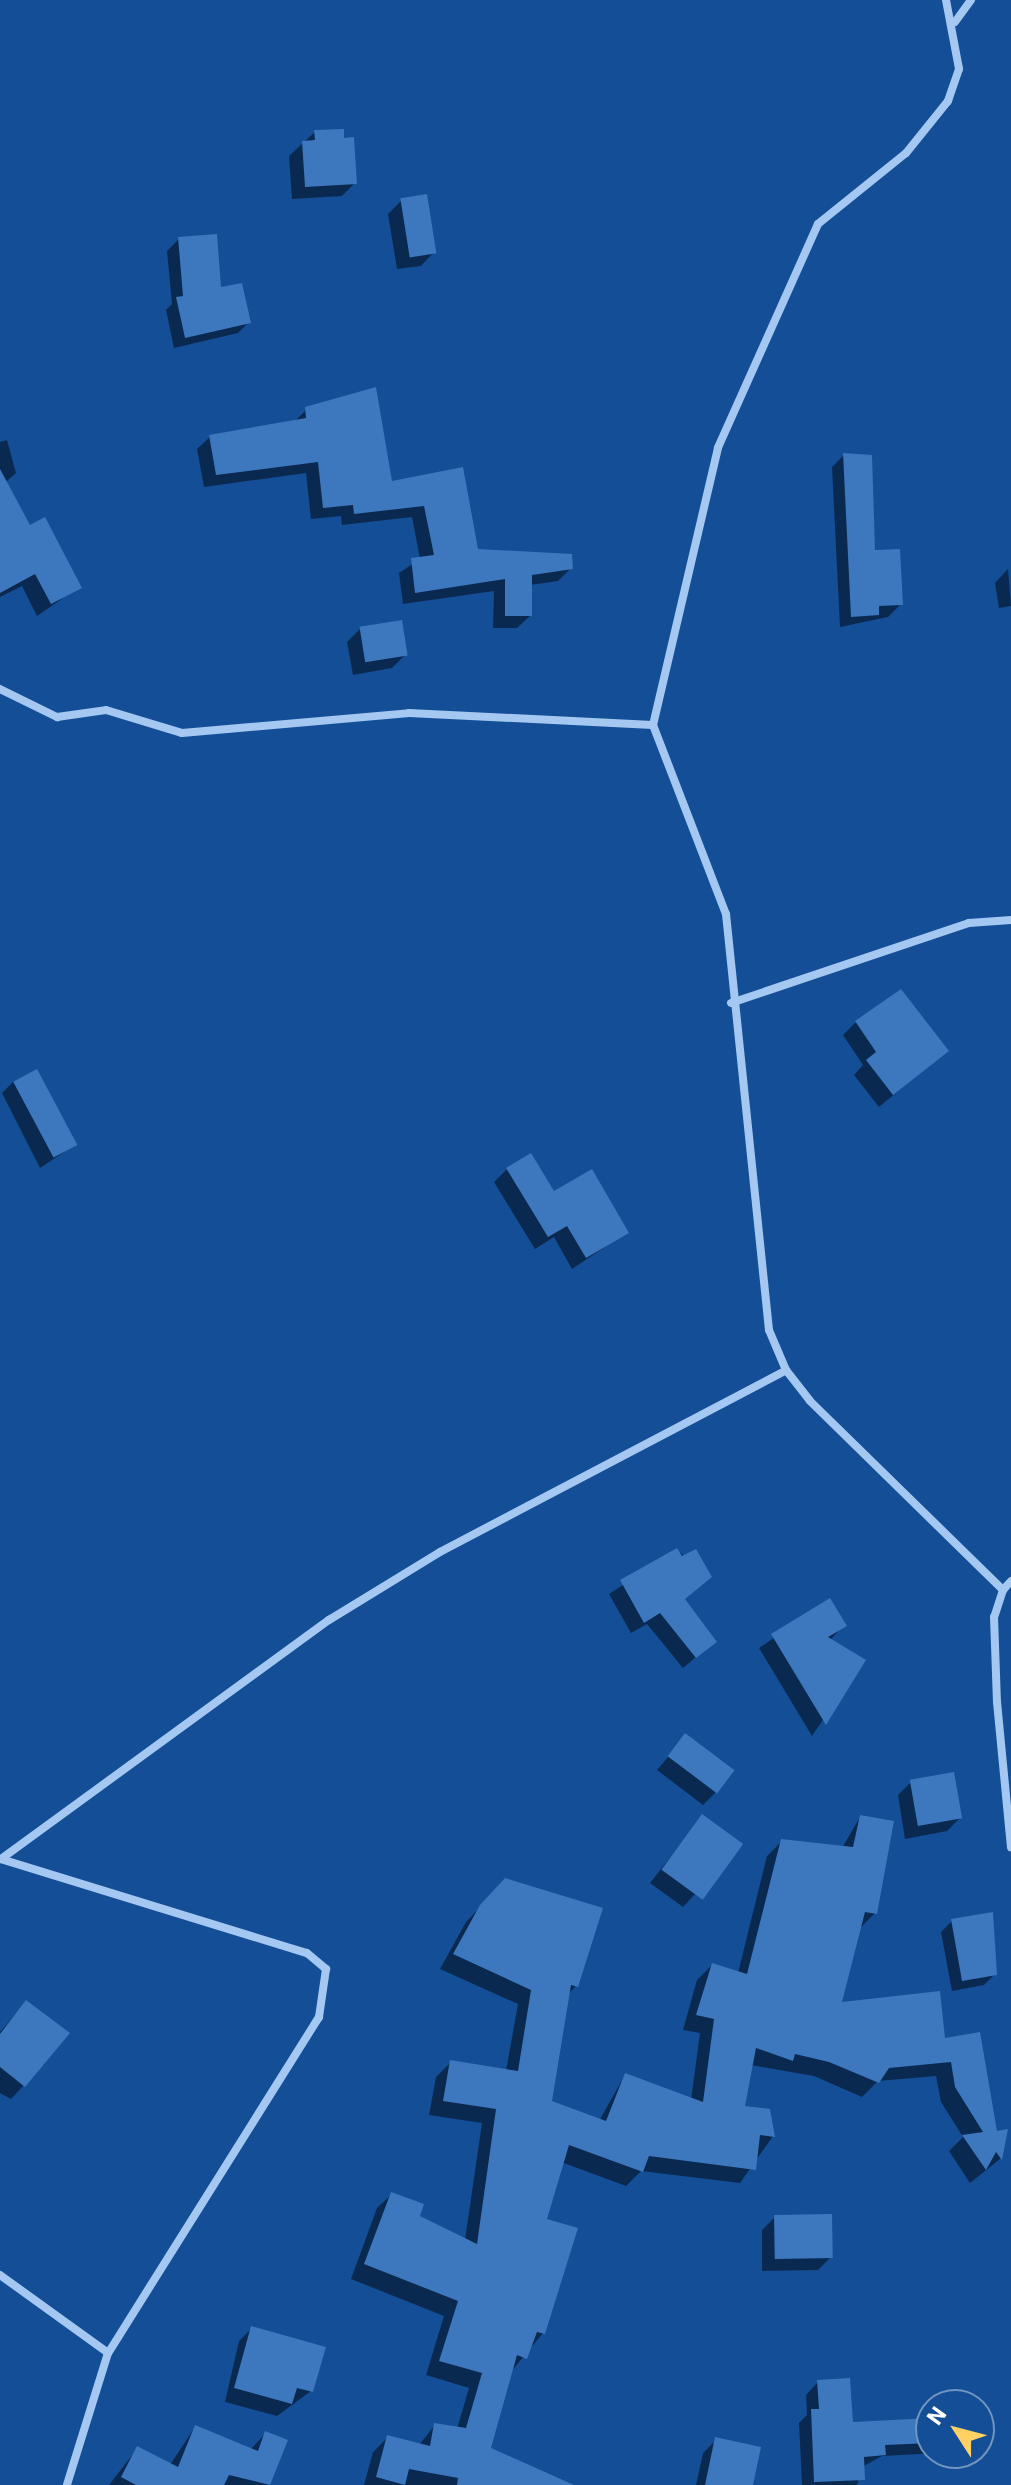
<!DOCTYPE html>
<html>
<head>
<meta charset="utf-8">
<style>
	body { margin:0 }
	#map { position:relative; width:1011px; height:2485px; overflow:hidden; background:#144e96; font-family:Roboto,sans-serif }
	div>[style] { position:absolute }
	.shadow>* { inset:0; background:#0007 }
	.building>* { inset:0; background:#3d77bd; transform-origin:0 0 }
	.street>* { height:8px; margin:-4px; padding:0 4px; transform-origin:4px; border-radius:4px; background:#a4c8f2 }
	span { translate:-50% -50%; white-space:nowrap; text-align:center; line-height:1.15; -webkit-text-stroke:7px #144e96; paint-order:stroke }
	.north { position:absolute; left:915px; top:2389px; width:80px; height:80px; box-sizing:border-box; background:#144e96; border:2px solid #7295c0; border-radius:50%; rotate:306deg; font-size:22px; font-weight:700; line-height:32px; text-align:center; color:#fff }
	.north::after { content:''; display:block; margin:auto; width:28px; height:36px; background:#ffd165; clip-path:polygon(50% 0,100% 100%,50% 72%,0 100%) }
</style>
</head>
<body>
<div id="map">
	<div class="shadow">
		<div style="clip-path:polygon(315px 132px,355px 183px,342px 196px,292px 199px,289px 156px)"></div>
		<div style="clip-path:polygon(401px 201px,434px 252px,421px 266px,397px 269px,388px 214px)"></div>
		<div style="clip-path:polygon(179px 239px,249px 322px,238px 333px,174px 348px,166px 310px,172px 304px,167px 251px)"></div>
		<div style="clip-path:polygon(307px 409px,390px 483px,461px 469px,476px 551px,571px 568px,558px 581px,530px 585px,530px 616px,517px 628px,493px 628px,494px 591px,403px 604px,399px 573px,420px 559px,412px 517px,342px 525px,341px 516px,311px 519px,306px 473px,204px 487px,197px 449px,210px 437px,294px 422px)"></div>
		<div style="clip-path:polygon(7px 440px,16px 473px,0 487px,0 442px)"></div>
		<div style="clip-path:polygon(844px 455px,873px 552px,901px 604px,888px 617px,840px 627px,832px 467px)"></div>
		<div style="clip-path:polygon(0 525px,29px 528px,79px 587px,37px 616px,22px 586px,0 597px)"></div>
		<div style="clip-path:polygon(1008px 569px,1011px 606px,999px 608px,995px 583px)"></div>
		<div style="clip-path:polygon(360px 629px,405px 655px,392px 668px,353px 675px,347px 642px)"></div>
		<div style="clip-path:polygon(856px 1022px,946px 1051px,879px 1107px,854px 1075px,863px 1065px,843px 1035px)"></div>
		<div style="clip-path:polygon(14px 1081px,75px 1145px,40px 1168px,2px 1093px)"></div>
		<div style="clip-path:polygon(507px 1169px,553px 1194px,626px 1233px,572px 1269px,554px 1237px,535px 1249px,494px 1182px)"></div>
		<div style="clip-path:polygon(677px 1550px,709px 1577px,683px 1600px,715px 1641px,683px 1668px,647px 1624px,631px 1633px,609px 1594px)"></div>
		<div style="clip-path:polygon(829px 1600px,844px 1625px,830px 1640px,863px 1661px,812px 1736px,759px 1648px)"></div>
		<div style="clip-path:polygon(686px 1736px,716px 1792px,703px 1805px,657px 1770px)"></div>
		<div style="clip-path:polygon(911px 1782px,960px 1818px,947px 1831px,905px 1839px,898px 1795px)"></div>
		<div style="clip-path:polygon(702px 1817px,740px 1845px,683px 1907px,650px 1883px)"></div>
		<div style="clip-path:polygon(860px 1817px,875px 1913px,860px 1928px,839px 2004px,943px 2041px,995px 2133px,1006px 2132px,1000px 2159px,970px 2183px,949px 2151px,963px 2137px,941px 2102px,936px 2076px,878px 2081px,862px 2097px,814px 2076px,751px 2065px,743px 2108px,773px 2136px,740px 2183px,641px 2171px,626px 2186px,561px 2162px,544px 2220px,543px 2333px,510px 2373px,488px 2449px,565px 2485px,364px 2485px,373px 2452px,388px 2437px,419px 2445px,435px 2425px,457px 2429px,469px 2388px,426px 2375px,444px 2316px,351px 2279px,377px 2208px,392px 2194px,417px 2217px,465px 2240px,482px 2123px,429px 2115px,436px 2077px,451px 2062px,506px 2071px,518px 2004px,440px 1969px,466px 1922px,495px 1892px,576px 1986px,567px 1995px,549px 2102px,599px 2121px,625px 2075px,691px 2100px,700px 2033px,683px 2030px,697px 1980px,712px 1965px,738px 1973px,767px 1856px,782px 1841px,842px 1848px)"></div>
		<div style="clip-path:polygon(952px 1921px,995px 1974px,984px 1985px,952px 1991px,941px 1932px)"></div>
		<div style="clip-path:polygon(26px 2002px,24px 2085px,11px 2099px,0 2093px,0 2032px)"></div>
		<div style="clip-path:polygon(775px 2217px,831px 2257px,818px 2270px,762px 2271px,762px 2230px)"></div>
		<div style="clip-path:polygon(252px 2328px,311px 2391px,277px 2416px,225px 2402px,239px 2341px)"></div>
		<div style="clip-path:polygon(818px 2382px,851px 2424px,931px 2420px,931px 2453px,939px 2453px,882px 2456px,862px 2467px,857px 2485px,802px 2485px,799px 2423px,807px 2415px,806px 2395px)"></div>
		<div style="clip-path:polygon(195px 2427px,250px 2450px,266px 2433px,285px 2441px,268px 2485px,109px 2485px,137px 2449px,170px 2465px)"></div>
		<div style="clip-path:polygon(716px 2440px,751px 2485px,696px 2485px,703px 2453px)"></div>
	</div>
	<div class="building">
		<div style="clip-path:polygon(344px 129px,344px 138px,354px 137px,357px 184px,305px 187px,302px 141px,315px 140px,314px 130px)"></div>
		<div style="left:427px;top:194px;width:60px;height:27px;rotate:81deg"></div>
		<div style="clip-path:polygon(217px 234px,221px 287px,242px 283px,251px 323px,185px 338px,176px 297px,183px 296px,178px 237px)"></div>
		<div style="clip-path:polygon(376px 387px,392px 481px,463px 467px,478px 549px,572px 554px,573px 569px,532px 575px,532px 616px,505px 616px,505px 579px,415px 593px,411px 558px,434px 555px,424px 506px,354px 514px,353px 505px,323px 508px,318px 462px,216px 475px,209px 435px,306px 418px,305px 407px)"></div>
		<div style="clip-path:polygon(843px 453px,872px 455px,875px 550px,900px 549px,903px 605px,879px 606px,879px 615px,851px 617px)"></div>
		<div style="clip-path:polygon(0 469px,30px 525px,45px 517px,82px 588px,51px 604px,35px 574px,0 593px)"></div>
		<div style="left:402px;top:620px;width:36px;height:43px;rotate:81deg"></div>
		<div style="clip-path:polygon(901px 989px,949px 1051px,893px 1095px,866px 1060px,876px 1052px,855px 1021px)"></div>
		<div style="left:37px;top:1069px;width:86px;height:27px;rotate:62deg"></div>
		<div style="clip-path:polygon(531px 1153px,554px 1191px,592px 1169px,629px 1233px,586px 1258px,567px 1226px,548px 1237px,506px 1168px)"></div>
		<div style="clip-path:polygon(677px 1548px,682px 1556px,696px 1549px,712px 1577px,685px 1599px,717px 1642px,696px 1658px,660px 1613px,644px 1623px,620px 1580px)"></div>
		<div style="clip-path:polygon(830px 1598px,847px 1626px,828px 1637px,866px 1660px,826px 1725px,771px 1634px)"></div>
		<div style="left:685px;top:1733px;width:62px;height:29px;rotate:37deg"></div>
		<div style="left:954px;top:1772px;width:47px;height:45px;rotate:80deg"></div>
		<div style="left:702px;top:1814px;width:51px;height:69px;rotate:36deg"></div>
		<div style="clip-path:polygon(860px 1815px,894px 1821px,877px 1914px,865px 1912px,842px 2002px,940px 1991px,945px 2038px,980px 2032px,997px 2131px,1008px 2129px,1002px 2160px,996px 2152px,986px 2170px,962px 2135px,983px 2132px,955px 2087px,951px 2062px,889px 2068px,879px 2083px,829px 2062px,795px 2054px,793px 2061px,756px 2048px,745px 2106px,770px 2109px,775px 2137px,760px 2135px,756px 2170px,649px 2156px,643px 2172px,569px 2145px,547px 2219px,578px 2228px,545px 2334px,537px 2332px,527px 2359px,517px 2355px,491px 2448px,574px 2485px,457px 2485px,458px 2478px,409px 2469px,405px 2485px,376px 2477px,387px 2435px,430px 2446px,434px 2423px,466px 2428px,482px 2373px,439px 2361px,458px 2301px,364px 2264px,391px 2192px,424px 2204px,420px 2216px,477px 2244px,496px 2109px,443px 2101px,450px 2060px,518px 2071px,531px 1990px,453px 1954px,480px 1905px,505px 1878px,603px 1908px,578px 1987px,571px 1985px,552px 2101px,606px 2121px,625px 2073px,703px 2102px,714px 2019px,696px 2015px,712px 1963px,747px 1974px,781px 1839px,853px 1847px)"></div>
		<div style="clip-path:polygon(993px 1912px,997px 1975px,962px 1981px,951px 1919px)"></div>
		<div style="clip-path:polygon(26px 2000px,70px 2033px,25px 2087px,0 2067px,0 2034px)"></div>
		<div style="left:832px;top:2214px;width:44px;height:58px;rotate:89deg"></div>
		<div style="clip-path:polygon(251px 2326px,326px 2347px,313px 2392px,297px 2388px,292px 2404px,234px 2388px)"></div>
		<div style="clip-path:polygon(850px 2378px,853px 2422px,931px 2418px,931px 2443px,885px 2445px,886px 2455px,864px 2457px,865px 2480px,814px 2482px,811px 2409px,819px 2409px,817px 2380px)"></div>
		<div style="clip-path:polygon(195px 2425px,258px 2451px,265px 2431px,288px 2440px,270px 2485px,229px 2475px,224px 2485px,136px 2485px,121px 2477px,137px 2446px,178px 2467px)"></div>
		<div style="clip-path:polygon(715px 2437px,761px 2447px,753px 2485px,705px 2485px)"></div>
	</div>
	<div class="street">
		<div style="left:946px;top:0;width:70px;rotate:79.3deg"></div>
		<div style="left:959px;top:69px;width:34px;rotate:109deg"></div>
		<div style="left:948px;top:101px;width:67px;rotate:128.9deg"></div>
		<div style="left:906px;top:153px;width:113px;rotate:141.1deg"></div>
		<div style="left:818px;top:224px;width:245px;rotate:114.1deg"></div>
		<div style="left:718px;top:448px;width:285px;rotate:103.2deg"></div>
		<div style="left:653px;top:725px;width:203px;rotate:68.9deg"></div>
		<div style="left:726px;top:914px;width:418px;rotate:84.1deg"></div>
		<div style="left:769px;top:1330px;width:43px;rotate:67deg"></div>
		<div style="left:786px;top:1370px;width:39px;rotate:52deg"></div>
		<div style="left:810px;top:1401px;width:270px;rotate:44.4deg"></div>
		<div style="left:1003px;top:1590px;width:28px;rotate:108deg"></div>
		<div style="left:994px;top:1617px;width:85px;rotate:88deg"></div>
		<div style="left:997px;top:1702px;width:146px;rotate:84.5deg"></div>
		<div style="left:955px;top:22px;width:27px;rotate:-54deg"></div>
		<div style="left:0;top:689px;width:64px;rotate:26.2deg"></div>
		<div style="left:57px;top:717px;width:49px;rotate:-8.1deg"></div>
		<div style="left:106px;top:710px;width:79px;rotate:16.8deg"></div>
		<div style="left:182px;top:733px;width:228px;rotate:-5deg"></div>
		<div style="left:409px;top:713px;width:244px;rotate:2.8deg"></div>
		<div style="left:731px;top:1003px;width:251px;rotate:-18.6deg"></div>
		<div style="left:969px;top:923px;width:42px;rotate:-4.1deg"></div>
		<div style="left:1003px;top:1590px;width:12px;rotate:-48deg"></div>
		<div style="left:1px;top:1859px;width:320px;rotate:17.1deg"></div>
		<div style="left:307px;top:1953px;width:25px;rotate:40deg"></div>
		<div style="left:326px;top:1969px;width:49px;rotate:98.3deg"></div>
		<div style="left:319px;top:2017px;width:397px;rotate:122.1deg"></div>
		<div style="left:108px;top:2353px;width:138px;rotate:107.3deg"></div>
		<div style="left:1px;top:1859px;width:406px;rotate:-36.1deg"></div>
		<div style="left:329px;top:1620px;width:130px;rotate:-31.5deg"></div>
		<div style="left:440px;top:1552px;width:391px;rotate:-27.7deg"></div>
		<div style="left:0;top:2275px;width:133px;rotate:35.8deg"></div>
	</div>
	<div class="north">N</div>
</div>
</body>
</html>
